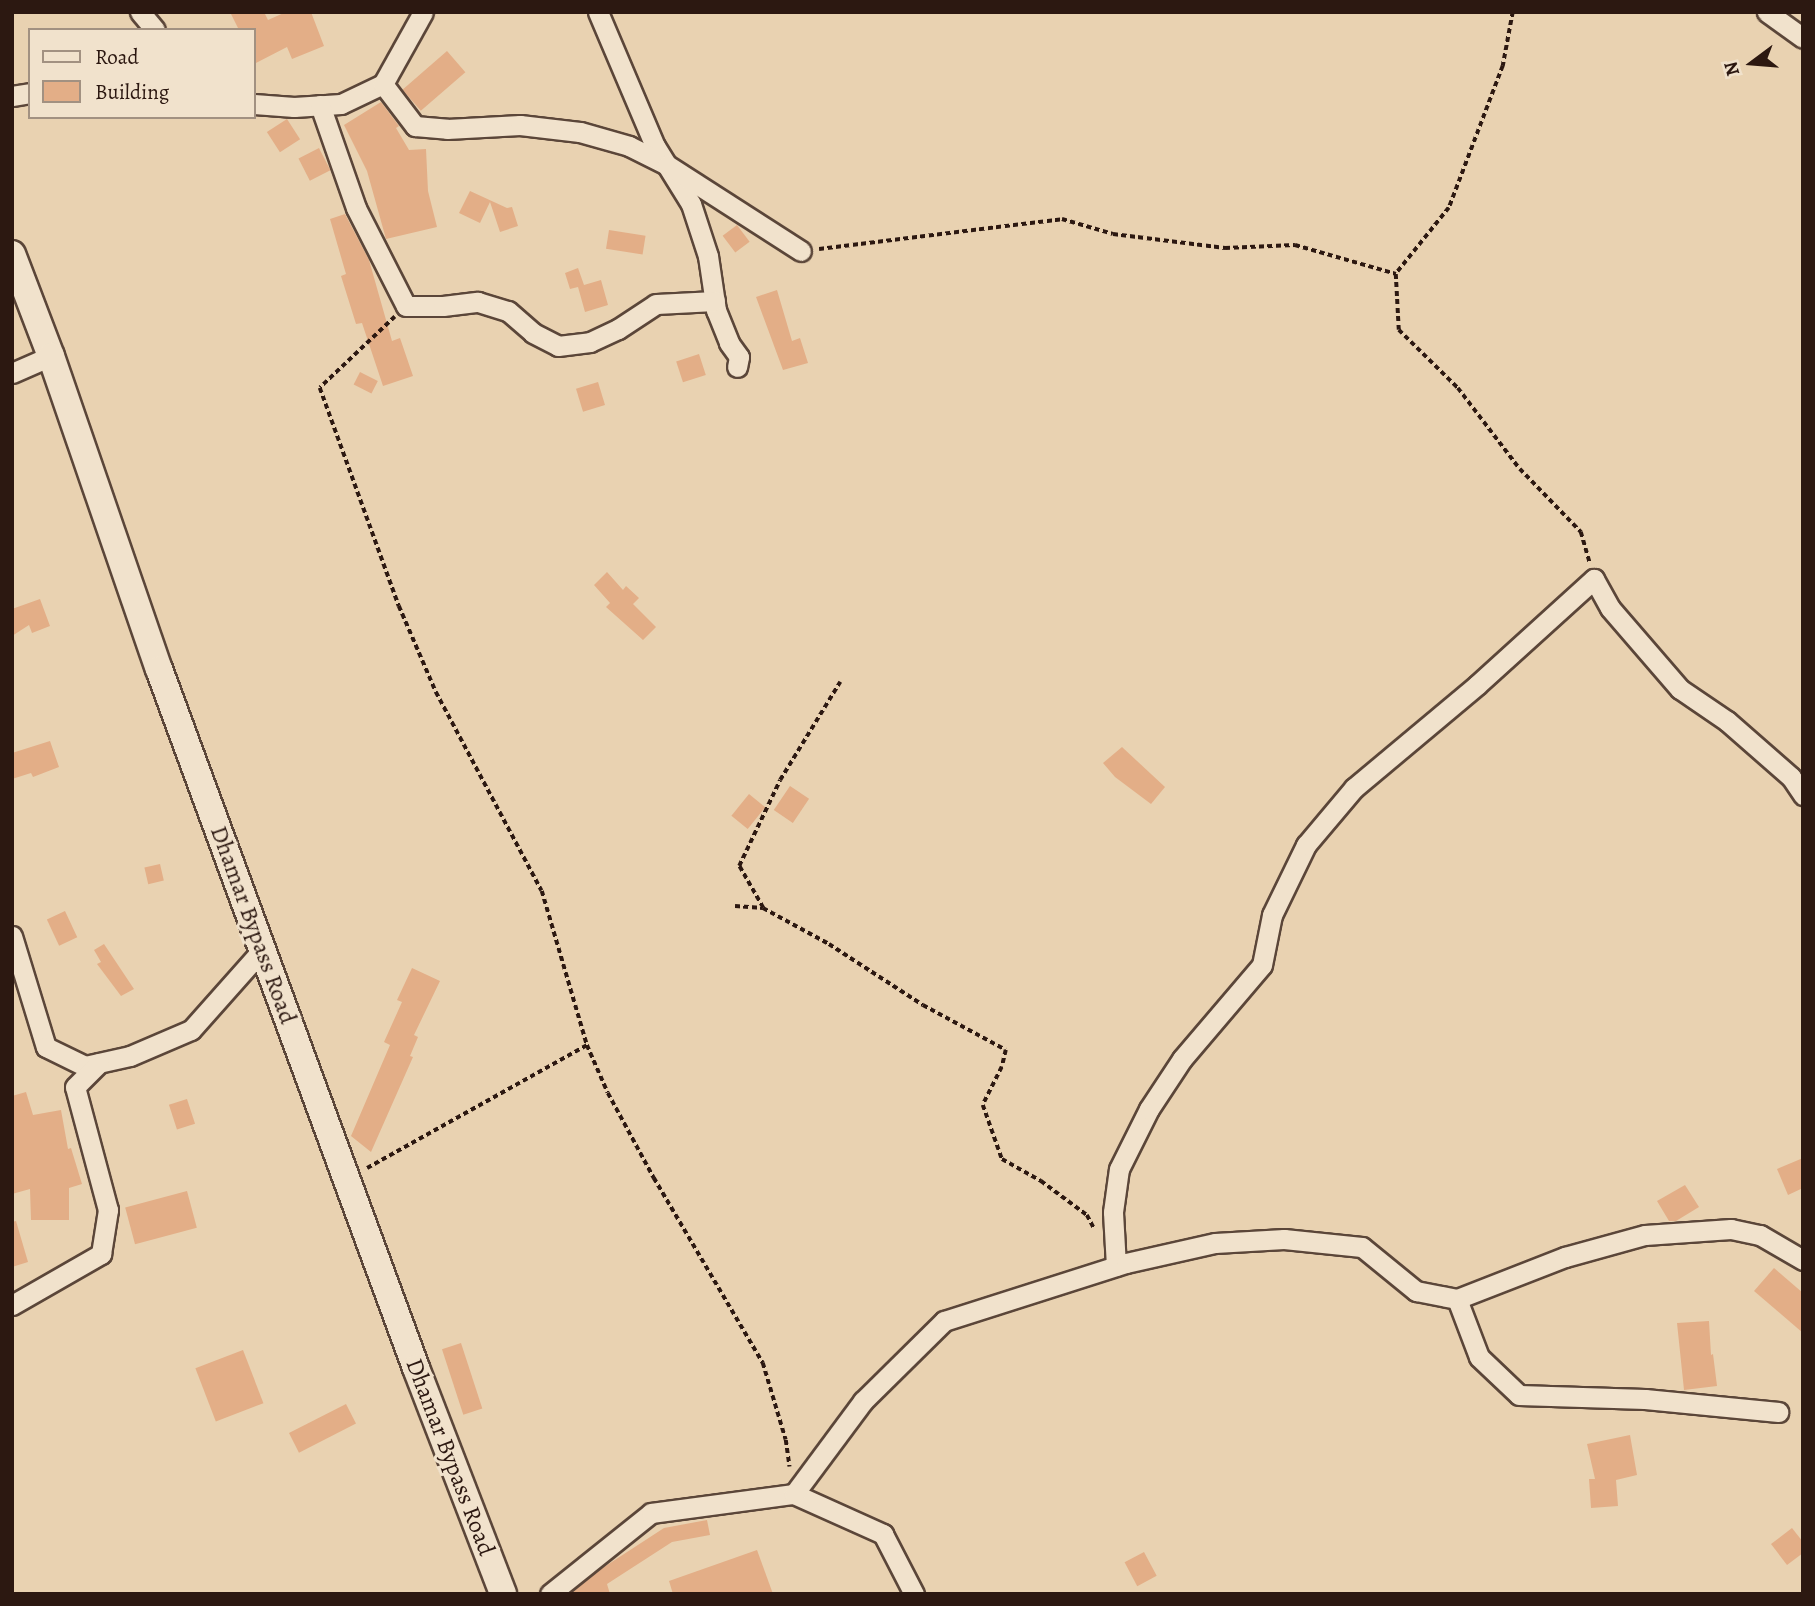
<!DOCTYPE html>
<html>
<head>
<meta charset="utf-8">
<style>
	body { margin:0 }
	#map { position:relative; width:1815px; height:1606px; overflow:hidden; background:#e9d2b1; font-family:Alegreya,serif }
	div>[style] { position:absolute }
	.building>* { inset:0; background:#e3ae87; transform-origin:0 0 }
	.path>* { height:3.5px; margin-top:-1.75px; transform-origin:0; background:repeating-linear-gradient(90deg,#2c1811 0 5px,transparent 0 8.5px) }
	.roads { filter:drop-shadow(2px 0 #5b4639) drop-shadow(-2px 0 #5b4639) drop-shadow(0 2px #5b4639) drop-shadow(0 -2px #5b4639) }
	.street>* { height:19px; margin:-9.5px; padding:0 9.5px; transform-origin:9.5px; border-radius:9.5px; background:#f1e2cc }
	.secondary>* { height:26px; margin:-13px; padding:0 13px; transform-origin:13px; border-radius:13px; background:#f1e2cc }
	span { translate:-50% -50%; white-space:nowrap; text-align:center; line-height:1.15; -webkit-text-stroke:6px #f1e2cc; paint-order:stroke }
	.street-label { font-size:24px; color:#2c1811 }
	.frame { position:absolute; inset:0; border:14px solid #2c1811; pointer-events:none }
	.legend { position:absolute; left:28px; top:28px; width:228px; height:91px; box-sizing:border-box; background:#f1e2cc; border:2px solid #a29181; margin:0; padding:9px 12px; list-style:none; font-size:21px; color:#2c1811 }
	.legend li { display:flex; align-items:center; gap:14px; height:35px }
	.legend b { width:35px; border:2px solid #a29181 }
	.north { position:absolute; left:1717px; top:28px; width:70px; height:70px; -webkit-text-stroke:5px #f1e2cc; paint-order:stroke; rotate:254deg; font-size:19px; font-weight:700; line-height:28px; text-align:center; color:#2c1811 }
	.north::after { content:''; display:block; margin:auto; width:24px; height:32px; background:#2c1811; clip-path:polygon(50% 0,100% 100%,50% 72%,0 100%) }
</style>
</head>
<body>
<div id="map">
	<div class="building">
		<div style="clip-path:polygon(230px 12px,264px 12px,268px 20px,286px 12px,311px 12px,324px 46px,292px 59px,287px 47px,254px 64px,254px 30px,239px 30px)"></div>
		<div style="left:447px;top:51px;width:28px;height:59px;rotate:49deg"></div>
		<div style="clip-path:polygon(381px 102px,399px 126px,396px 128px,409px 150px,426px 149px,428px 191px,437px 227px,386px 239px,367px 171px,344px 125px)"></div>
		<div style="left:287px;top:119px;width:24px;height:24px;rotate:57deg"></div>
		<div style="left:319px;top:148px;width:25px;height:23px;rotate:63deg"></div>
		<div style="clip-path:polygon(470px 191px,507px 208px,512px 207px,518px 226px,500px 232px,490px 202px,480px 223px,459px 213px)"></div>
		<div style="clip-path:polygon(345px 214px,369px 260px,392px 341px,400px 338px,413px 376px,383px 386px,362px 323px,356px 324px,341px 276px,346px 274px,330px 219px)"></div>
		<div style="left:737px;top:225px;width:21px;height:18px;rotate:53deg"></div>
		<div style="left:609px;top:230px;width:37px;height:19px;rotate:9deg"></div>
		<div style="clip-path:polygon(578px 268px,584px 285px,601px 280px,608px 305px,585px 312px,578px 287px,570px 289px,565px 273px)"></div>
		<div style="clip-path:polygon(777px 290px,792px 341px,800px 338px,808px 363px,783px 370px,756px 297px)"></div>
		<div style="left:699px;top:354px;width:22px;height:24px;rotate:72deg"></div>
		<div style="left:360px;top:372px;width:20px;height:14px;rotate:27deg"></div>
		<div style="left:598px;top:382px;width:24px;height:23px;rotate:73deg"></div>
		<div style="clip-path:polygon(607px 572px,623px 590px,626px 586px,639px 598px,633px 604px,656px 627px,643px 640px,606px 607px,610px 603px,594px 585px)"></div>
		<div style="clip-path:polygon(40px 599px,50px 626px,32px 633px,29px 625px,12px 636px,12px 609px)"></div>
		<div style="clip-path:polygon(50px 741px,59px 767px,33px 777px,31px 773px,12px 779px,12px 753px)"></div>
		<div style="clip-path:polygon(1122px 747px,1165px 787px,1151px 804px,1115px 777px,1103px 763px)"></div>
		<div style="left:790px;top:786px;width:23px;height:29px;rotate:34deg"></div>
		<div style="left:749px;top:794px;width:21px;height:28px;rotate:39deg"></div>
		<div style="left:160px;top:864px;width:17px;height:16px;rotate:77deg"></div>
		<div style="left:65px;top:911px;width:29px;height:20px;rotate:65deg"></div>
		<div style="clip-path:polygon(104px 944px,134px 989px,121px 996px,97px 964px,101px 962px,94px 950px)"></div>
		<div style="clip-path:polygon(412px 968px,440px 981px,414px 1035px,418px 1037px,410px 1056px,413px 1057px,371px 1152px,351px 1136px,390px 1045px,384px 1042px,402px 1002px,397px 1000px)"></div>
		<div style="clip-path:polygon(26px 1092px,33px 1115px,61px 1110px,68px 1149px,71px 1148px,82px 1184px,69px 1188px,69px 1220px,31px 1220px,30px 1189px,12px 1194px,12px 1096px)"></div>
		<div style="left:187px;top:1099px;width:26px;height:19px;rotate:72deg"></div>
		<div style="clip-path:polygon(1803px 1158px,1803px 1188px,1788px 1195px,1777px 1169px)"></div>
		<div style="clip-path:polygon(1685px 1185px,1699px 1207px,1676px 1221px,1669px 1221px,1657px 1201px)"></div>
		<div style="left:187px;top:1191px;width:38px;height:64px;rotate:75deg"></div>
		<div style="clip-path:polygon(16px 1221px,28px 1262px,12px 1267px,12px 1222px)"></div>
		<div style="clip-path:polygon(1774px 1268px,1803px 1293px,1803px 1333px,1754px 1291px)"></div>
		<div style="clip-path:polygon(1709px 1321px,1711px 1355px,1713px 1354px,1717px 1386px,1684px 1390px,1677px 1323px)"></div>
		<div style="left:461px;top:1343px;width:69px;height:20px;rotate:72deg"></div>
		<div style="left:243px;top:1350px;width:57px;height:51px;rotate:69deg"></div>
		<div style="left:346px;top:1404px;width:22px;height:64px;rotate:63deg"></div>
		<div style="clip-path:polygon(1630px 1435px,1637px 1475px,1616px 1480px,1618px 1506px,1591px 1508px,1589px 1479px,1595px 1479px,1587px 1444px)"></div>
		<div style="clip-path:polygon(707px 1520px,710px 1535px,672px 1542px,607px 1584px,610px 1594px,570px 1594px,601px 1569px,664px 1528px)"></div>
		<div style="clip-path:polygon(1792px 1528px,1803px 1542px,1803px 1553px,1787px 1565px,1771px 1544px)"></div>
		<div style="clip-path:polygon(757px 1550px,773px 1594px,673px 1594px,669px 1581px)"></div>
		<div style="left:1144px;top:1552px;width:27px;height:22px;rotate:62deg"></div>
	</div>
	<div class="path">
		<div style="left:1513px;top:12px;width:55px;rotate:100.5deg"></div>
		<div style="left:1503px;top:66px;width:152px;rotate:110.8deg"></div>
		<div style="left:1449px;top:208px;width:85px;rotate:128.8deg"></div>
		<div style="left:1396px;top:274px;width:56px;rotate:86.9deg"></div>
		<div style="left:1399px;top:330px;width:83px;rotate:44.5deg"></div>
		<div style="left:1458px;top:388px;width:102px;rotate:52.6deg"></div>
		<div style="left:1520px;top:469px;width:88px;rotate:45.9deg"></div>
		<div style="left:1581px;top:532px;width:33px;rotate:74deg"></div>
		<div style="left:819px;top:249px;width:245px;rotate:-7deg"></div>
		<div style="left:1062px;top:219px;width:53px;rotate:16.4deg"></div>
		<div style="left:1113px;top:234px;width:113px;rotate:7.1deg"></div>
		<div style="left:1225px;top:248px;width:70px;rotate:-2.5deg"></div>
		<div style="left:1295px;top:245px;width:105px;rotate:16deg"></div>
		<div style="left:395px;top:317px;width:103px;rotate:136.6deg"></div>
		<div style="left:320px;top:388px;width:232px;rotate:70.1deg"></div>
		<div style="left:399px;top:606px;width:94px;rotate:66.7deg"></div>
		<div style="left:436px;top:692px;width:225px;rotate:62deg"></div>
		<div style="left:542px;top:891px;width:160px;rotate:73.7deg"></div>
		<div style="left:587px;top:1045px;width:52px;rotate:66.4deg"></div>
		<div style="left:608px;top:1093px;width:97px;rotate:61.6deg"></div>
		<div style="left:654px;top:1178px;width:215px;rotate:59.5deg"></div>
		<div style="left:763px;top:1363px;width:80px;rotate:73.4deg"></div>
		<div style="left:786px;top:1440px;width:27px;rotate:82deg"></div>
		<div style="left:735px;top:906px;width:28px;rotate:4deg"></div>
		<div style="left:763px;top:908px;width:75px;rotate:28.6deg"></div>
		<div style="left:829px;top:944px;width:112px;rotate:33deg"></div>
		<div style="left:923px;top:1005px;width:94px;rotate:28.5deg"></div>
		<div style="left:1006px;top:1050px;width:17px;rotate:103deg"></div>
		<div style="left:1002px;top:1067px;width:42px;rotate:116.6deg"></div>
		<div style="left:983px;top:1105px;width:57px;rotate:70.6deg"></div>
		<div style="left:1002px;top:1159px;width:45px;rotate:29.4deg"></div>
		<div style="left:1041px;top:1181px;width:57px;rotate:36.5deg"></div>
		<div style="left:1087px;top:1215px;width:15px;rotate:62deg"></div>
		<div style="left:763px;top:908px;width:48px;rotate:-119.7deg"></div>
		<div style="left:739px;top:866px;width:95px;rotate:-64.5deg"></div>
		<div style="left:780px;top:780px;width:115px;rotate:-58.5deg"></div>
		<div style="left:367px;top:1168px;width:252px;rotate:-29.2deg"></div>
	</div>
	<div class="roads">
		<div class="street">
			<div style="left:140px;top:12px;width:23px;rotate:50deg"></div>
			<div style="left:598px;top:12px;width:146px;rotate:67deg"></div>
			<div style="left:655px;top:146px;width:68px;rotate:58.2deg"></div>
			<div style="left:691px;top:204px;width:55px;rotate:71.9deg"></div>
			<div style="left:708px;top:256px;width:55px;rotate:81.6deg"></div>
			<div style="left:716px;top:310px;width:35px;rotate:68deg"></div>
			<div style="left:729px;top:343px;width:17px;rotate:54deg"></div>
			<div style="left:739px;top:357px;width:10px;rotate:101deg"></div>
			<div style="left:1767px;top:12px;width:44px;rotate:35.8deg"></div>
			<div style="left:383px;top:84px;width:53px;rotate:52.7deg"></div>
			<div style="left:415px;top:126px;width:32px;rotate:5deg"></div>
			<div style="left:447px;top:129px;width:73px;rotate:-3.1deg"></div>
			<div style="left:520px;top:125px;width:60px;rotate:6.7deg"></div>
			<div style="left:580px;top:132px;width:51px;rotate:15.9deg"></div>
			<div style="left:629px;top:146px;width:42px;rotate:26.6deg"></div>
			<div style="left:667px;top:165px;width:159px;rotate:32.7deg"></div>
			<div style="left:12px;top:96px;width:18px;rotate:-9deg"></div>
			<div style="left:254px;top:104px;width:40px;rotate:4.3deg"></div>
			<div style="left:294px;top:107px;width:47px;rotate:-3.7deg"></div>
			<div style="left:341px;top:104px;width:47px;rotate:-25.5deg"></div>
			<div style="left:383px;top:84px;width:82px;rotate:-60.9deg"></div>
			<div style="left:320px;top:105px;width:109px;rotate:70.7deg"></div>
			<div style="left:356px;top:208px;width:110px;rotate:63deg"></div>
			<div style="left:406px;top:306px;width:37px"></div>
			<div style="left:443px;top:306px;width:35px;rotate:-7deg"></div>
			<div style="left:478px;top:302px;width:31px;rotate:17deg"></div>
			<div style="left:508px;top:311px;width:33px;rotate:41deg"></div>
			<div style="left:533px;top:333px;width:28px;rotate:27deg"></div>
			<div style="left:558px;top:346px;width:32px;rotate:-7deg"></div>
			<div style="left:590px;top:342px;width:31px;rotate:-25deg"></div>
			<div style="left:618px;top:329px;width:45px;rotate:-33.3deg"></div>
			<div style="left:656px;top:304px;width:59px;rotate:-2.9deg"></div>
			<div style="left:12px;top:373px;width:43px;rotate:-23.6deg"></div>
			<div style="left:12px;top:936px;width:116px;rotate:73deg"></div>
			<div style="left:46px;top:1047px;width:43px;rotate:26deg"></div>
			<div style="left:85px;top:1066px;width:46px;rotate:-12.5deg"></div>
			<div style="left:130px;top:1056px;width:66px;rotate:-23.1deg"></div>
			<div style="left:191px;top:1030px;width:107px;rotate:-48.4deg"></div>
			<div style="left:1116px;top:1266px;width:54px;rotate:-93.2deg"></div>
			<div style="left:1113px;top:1212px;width:43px;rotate:-82.1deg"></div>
			<div style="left:1119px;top:1169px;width:67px;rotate:-63.4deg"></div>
			<div style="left:1149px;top:1109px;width:60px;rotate:-56.6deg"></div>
			<div style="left:1182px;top:1059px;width:123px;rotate:-49.6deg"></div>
			<div style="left:1262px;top:965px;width:51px;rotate:-78.7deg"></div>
			<div style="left:1272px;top:915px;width:78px;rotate:-64.1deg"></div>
			<div style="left:1306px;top:845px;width:75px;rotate:-49.9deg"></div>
			<div style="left:1354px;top:788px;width:160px;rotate:-39.9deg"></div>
			<div style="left:1477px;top:685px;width:158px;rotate:-42.2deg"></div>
			<div style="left:1594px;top:579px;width:33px;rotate:61deg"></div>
			<div style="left:1610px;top:608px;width:107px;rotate:49.2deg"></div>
			<div style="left:1680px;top:689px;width:57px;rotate:34.2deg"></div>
			<div style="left:1727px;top:721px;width:85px;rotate:41.2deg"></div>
			<div style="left:1791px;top:777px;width:22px;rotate:56deg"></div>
			<div style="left:1457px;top:1299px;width:62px;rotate:69.2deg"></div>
			<div style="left:1479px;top:1357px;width:55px;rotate:43.5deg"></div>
			<div style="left:1519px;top:1395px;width:126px;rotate:1.8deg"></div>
			<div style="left:1645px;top:1399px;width:134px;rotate:5.6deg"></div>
			<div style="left:12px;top:1305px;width:103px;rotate:-29.8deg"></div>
			<div style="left:101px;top:1254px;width:45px;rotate:-81deg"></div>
			<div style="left:108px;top:1210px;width:127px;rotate:-105deg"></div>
			<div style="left:75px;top:1087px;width:34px;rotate:-45deg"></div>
			<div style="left:794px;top:1494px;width:98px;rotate:24.2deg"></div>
			<div style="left:883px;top:1534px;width:68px;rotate:62.7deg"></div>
			<div style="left:550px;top:1594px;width:129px;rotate:-38.7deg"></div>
			<div style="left:651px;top:1513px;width:144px;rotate:-7.6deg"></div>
			<div style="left:794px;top:1494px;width:116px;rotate:-53.4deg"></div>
			<div style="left:863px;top:1401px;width:114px;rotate:-44.6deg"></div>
			<div style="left:944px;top:1321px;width:191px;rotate:-17.7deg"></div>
			<div style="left:1126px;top:1263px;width:91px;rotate:-12.7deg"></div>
			<div style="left:1215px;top:1243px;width:69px;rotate:-3.3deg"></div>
			<div style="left:1284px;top:1239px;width:78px;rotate:5.9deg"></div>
			<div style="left:1362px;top:1247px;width:70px;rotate:39.2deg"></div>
			<div style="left:1416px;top:1291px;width:42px;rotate:11deg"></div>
			<div style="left:1457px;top:1299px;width:116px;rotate:-21.3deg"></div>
			<div style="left:1565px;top:1257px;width:83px;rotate:-15.4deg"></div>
			<div style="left:1645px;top:1235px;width:86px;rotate:-4deg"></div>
			<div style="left:1731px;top:1229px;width:30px;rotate:12deg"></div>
			<div style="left:1760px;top:1235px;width:50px;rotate:30.2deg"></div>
		</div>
		<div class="secondary">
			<div style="left:12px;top:254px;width:109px;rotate:69.1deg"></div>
			<div style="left:51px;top:356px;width:331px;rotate:71deg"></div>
			<div style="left:159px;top:669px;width:745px;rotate:69.81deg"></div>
			<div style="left:416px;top:1368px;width:242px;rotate:68.9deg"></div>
		</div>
	</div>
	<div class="street-label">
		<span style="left:253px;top:925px;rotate:70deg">Dhamar Bypass Road</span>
		<span style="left:450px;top:1457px;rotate:69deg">Dhamar Bypass Road</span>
	</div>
	<div class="frame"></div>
	<ul class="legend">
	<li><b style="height:9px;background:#f1e2cc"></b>Road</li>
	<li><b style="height:19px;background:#e3ae87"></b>Building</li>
	</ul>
	<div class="north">N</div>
</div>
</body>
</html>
